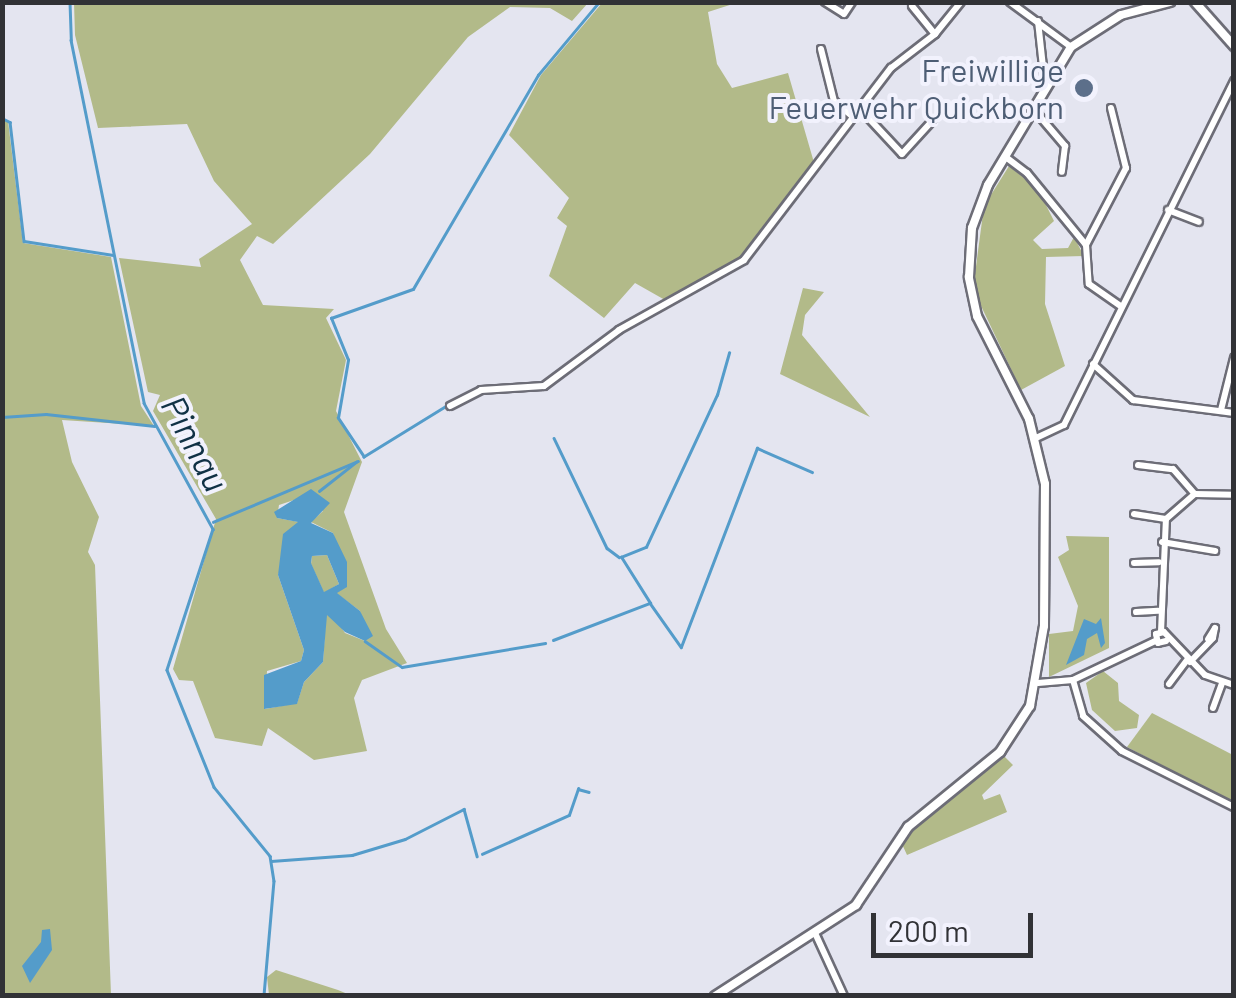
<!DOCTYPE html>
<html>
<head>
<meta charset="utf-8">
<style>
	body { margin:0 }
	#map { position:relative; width:1236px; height:998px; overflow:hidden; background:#e4e5f0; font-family:Barlow,sans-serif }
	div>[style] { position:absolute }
	.green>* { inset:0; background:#b2ba89 }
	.water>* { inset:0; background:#549cca }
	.stream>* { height:2.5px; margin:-1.25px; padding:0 1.25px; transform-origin:1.25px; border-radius:1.25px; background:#549cca }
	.roads { filter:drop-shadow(2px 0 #6d6d77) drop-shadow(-2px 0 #6d6d77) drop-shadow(0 2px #6d6d77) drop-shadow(0 -2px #6d6d77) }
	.minor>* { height:6px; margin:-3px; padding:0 3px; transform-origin:3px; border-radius:3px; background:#fff }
	.major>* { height:8px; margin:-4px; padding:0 4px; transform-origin:4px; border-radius:4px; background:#fff }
	.dots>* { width:28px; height:28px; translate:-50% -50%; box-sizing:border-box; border:5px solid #f2f2fd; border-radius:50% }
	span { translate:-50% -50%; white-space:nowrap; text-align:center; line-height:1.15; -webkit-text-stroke:8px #f2f2fd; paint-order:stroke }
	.service-label { font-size:32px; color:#4e5e75 }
	.right { translate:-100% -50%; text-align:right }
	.water-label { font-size:35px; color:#103145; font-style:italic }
	.frame { position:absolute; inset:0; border:5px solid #313236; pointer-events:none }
	.scale { position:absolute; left:871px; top:913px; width:162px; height:45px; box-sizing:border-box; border:5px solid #313236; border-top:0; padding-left:12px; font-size:30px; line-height:35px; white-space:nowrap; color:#313236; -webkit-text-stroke:8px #f2f2fd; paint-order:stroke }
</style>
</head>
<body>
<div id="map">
	<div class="green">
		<div style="clip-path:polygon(evenodd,74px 3px,588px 3px,572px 21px,550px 8px,510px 7px,468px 37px,370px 154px,273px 244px,257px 236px,240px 260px,263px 305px,334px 309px,326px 318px,346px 360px,336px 411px,362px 462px,344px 512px,386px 629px,407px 663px,362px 680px,354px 698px,367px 751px,314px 760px,268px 728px,262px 746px,215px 738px,193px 681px,179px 680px,173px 669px,216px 519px,153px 411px,160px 395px,148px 392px,119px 258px,201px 267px,199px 259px,252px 224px,214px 181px,187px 124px,98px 128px,75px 35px,74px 3px,300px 498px,323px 511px,311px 522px,333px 533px,347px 586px,336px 593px,360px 611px,365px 641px,345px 633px,331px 612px,326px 615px,323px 662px,304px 682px,297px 703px,265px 709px,267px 671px,301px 661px,304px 650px,278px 575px,299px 522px,277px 518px,279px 505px,300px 498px)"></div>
		<div style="clip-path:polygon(602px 3px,736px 3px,708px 12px,717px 64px,732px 88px,788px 73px,815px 166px,744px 255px,665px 300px,635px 283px,604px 318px,549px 276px,567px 226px,557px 218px,569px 198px,509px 135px,541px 75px)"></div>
		<div style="clip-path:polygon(2px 119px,8px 121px,23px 243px,111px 257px,141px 406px,154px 426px,62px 420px,72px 462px,99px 517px,88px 552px,95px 565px,111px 995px,3px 995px)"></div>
		<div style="clip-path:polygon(1009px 166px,1038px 189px,1054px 221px,1033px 240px,1042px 249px,1068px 248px,1074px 237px,1084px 256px,1046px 257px,1045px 304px,1065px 366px,1021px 390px,973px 289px,984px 206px)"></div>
		<div style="clip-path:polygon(803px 288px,824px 292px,805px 315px,802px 335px,870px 417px,780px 374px)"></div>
		<div style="clip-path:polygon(1066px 536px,1109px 537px,1109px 648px,1049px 677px,1049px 634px,1073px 631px,1078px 606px,1058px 557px,1069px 550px)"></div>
		<div style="clip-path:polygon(327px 555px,339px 584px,324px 593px,311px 564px,312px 556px)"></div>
		<div style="clip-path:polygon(1103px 671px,1118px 683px,1119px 701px,1139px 715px,1137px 728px,1115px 731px,1092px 710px,1086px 683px)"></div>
		<div style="clip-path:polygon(1152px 713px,1233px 755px,1233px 803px,1127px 747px)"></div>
		<div style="clip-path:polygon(1003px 755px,1013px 765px,982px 795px,984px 800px,1000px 794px,1007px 812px,907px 855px,902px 844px,919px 819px)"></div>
		<div style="clip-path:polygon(276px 970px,338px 990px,350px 995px,269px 995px,267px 977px)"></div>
	</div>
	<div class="water">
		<div style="clip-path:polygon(evenodd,311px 489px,330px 503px,311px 523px,333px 533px,347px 562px,347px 587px,337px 593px,360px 611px,373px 636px,365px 641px,345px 632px,327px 615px,323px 662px,304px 682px,297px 704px,264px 709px,264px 675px,301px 661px,304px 650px,278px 575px,283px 534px,298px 522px,277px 518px,274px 512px,311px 489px,327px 555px,339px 584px,324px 592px,311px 563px,312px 556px,327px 555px)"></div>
		<div style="clip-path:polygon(1101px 618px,1105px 643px,1101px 648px,1097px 633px,1087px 639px,1084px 655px,1066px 665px,1084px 619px,1096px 624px)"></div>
		<div style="clip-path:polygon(50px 929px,52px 950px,30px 983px,22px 966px,41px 942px,42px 930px)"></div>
	</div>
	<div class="stream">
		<div style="left:70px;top:2px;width:38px;rotate:88deg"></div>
		<div style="left:71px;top:40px;width:370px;rotate:78.6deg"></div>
		<div style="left:144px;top:403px;width:144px;rotate:61.3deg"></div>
		<div style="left:213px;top:529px;width:148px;rotate:108.1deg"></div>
		<div style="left:167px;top:670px;width:126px;rotate:68.1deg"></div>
		<div style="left:214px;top:787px;width:89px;rotate:50.9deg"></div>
		<div style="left:270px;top:856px;width:25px;rotate:81deg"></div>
		<div style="left:274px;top:881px;width:115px;rotate:95deg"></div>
		<div style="left:2px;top:118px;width:9px;rotate:27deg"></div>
		<div style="left:10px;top:122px;width:120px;rotate:83.3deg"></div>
		<div style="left:24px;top:241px;width:90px;rotate:8.9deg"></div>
		<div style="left:456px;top:399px;width:22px;rotate:-24deg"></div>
		<div style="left:450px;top:404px;width:101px;rotate:148.4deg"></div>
		<div style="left:364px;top:457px;width:47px;rotate:-123.7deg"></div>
		<div style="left:338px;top:418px;width:59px;rotate:-80.2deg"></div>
		<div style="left:348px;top:360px;width:45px;rotate:-112deg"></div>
		<div style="left:331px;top:318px;width:87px;rotate:-19.5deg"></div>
		<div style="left:413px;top:289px;width:248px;rotate:-59.7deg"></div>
		<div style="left:538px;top:75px;width:95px;rotate:-50.1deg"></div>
		<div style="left:2px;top:417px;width:44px;rotate:-3.9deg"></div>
		<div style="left:46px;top:414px;width:109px;rotate:6.3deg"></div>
		<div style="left:554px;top:438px;width:122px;rotate:64.3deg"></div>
		<div style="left:607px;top:548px;width:15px;rotate:37deg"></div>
		<div style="left:319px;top:491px;width:47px;rotate:-38.1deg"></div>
		<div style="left:213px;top:522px;width:157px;rotate:-22.8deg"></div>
		<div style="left:650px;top:603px;width:54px;rotate:-122.2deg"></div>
		<div style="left:621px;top:557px;width:27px;rotate:-22deg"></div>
		<div style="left:646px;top:547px;width:168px;rotate:-65deg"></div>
		<div style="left:717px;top:395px;width:44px;rotate:-74.1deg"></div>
		<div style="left:553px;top:640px;width:104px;rotate:-20.9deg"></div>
		<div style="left:650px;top:603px;width:54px;rotate:54.8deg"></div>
		<div style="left:681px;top:647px;width:213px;rotate:-69.1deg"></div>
		<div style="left:757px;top:448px;width:60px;rotate:23.6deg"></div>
		<div style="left:365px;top:641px;width:45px;rotate:35.1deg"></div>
		<div style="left:402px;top:667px;width:145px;rotate:-9.5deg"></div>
		<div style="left:482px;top:854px;width:95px;rotate:-24.1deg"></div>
		<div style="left:569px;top:815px;width:28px;rotate:-71deg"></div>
		<div style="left:578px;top:789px;width:11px;rotate:15deg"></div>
		<div style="left:271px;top:861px;width:81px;rotate:-4.2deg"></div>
		<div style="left:352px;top:855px;width:55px;rotate:-16.8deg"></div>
		<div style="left:405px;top:839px;width:66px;rotate:-27deg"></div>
		<div style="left:464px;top:809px;width:49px;rotate:74.5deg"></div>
	</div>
	<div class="roads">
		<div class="minor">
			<div style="left:825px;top:2px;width:22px;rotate:32deg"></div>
			<div style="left:844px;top:14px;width:14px;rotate:-56deg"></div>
			<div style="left:1010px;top:2px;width:76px;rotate:36.4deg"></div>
			<div style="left:912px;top:6px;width:36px;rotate:51deg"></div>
			<div style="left:1038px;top:21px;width:55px;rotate:83.8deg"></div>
			<div style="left:821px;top:49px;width:54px;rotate:76deg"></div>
			<div style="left:834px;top:101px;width:26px;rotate:40deg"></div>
			<div style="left:1111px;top:108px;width:62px;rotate:76deg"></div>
			<div style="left:1126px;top:168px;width:87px;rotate:117.5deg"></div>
			<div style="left:1086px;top:245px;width:39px;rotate:86deg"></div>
			<div style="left:1089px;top:284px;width:38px;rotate:35deg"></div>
			<div style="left:861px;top:110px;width:60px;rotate:47deg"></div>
			<div style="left:902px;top:154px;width:46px;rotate:-47.6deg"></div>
			<div style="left:1036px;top:112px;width:45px;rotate:49.5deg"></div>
			<div style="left:1065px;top:146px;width:26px;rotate:97deg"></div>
			<div style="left:1007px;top:158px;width:25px;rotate:37deg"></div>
			<div style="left:1027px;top:173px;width:93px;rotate:50.7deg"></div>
			<div style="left:1168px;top:210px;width:33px;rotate:21deg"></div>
			<div style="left:1093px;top:364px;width:54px;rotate:42deg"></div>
			<div style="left:1133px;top:400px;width:102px;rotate:7.3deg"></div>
			<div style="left:450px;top:406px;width:35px;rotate:-27deg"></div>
			<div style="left:481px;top:390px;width:63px;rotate:-3.6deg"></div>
			<div style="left:544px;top:386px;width:94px;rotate:-36.7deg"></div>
			<div style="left:619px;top:330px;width:143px;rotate:-29.2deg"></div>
			<div style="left:744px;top:260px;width:242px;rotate:-52.6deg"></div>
			<div style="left:891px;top:68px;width:56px;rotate:-37.7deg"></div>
			<div style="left:935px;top:34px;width:41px;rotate:-50.9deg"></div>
			<div style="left:1221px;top:410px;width:54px;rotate:-76deg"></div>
			<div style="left:1036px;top:438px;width:31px;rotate:-25deg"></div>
			<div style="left:1064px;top:425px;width:384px;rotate:-63.7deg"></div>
			<div style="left:1138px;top:465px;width:35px;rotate:7deg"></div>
			<div style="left:1173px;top:469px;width:33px;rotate:49deg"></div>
			<div style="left:1134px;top:514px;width:32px;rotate:9deg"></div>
			<div style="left:1162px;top:542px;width:54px;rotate:9.6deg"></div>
			<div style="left:1134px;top:563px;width:25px;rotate:-2deg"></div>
			<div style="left:1136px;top:612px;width:22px;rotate:-3deg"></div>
			<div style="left:1161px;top:632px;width:113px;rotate:-87.5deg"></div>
			<div style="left:1166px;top:519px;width:38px;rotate:-41deg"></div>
			<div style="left:1195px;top:494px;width:39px;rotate:1deg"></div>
			<div style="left:1166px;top:641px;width:8px;rotate:166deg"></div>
			<div style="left:1158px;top:643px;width:9px;rotate:-103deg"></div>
			<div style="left:1156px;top:634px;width:8px;rotate:-14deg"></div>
			<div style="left:1164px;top:632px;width:59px;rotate:46.4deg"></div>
			<div style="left:1205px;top:675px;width:31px;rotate:19deg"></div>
			<div style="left:1190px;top:662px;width:33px;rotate:-46deg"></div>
			<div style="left:1213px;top:638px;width:10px;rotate:-79deg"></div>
			<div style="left:1215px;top:628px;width:13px;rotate:122deg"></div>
			<div style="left:1073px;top:680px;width:37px;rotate:74deg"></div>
			<div style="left:1083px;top:716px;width:52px;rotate:41.9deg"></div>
			<div style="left:1122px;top:751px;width:125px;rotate:26.6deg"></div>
			<div style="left:1038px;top:683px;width:35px;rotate:-5deg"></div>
			<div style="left:1073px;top:680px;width:91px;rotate:-25.4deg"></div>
			<div style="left:1169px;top:684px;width:30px;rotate:-53deg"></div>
			<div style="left:1213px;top:708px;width:27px;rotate:-70deg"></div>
			<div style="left:815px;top:933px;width:69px;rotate:65.3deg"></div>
		</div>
		<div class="major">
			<div style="left:1195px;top:2px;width:59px;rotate:48.4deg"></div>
			<div style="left:715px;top:996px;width:168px;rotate:-32.8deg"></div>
			<div style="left:856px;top:905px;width:94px;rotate:-56.3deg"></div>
			<div style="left:908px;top:827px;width:119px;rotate:-39.2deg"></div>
			<div style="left:1000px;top:752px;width:55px;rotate:-56.9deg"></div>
			<div style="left:1030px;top:706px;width:81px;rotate:-80.1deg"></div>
			<div style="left:1044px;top:626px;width:142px;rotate:-89.6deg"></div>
			<div style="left:1045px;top:484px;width:67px;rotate:-103.8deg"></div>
			<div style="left:1029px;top:419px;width:115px;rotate:-116.8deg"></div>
			<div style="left:977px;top:316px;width:40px;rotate:-102deg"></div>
			<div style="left:969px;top:277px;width:49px;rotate:-86.5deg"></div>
			<div style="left:972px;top:228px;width:46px;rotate:-69.6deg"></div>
			<div style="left:988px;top:185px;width:161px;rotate:-59deg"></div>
			<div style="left:1071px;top:47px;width:59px;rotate:-32.6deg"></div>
			<div style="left:1121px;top:15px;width:51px;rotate:-14.9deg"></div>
		</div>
	</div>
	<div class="dots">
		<div style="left:1084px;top:88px;background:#5c6f8a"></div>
	</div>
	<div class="service-label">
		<span class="right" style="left:1064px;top:88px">Freiwillige<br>Feuerwehr Quickborn</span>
	</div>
	<div class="water-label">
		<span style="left:196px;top:443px;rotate:62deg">Pinnau</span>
	</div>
	<div class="frame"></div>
	<div class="scale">200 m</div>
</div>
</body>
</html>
